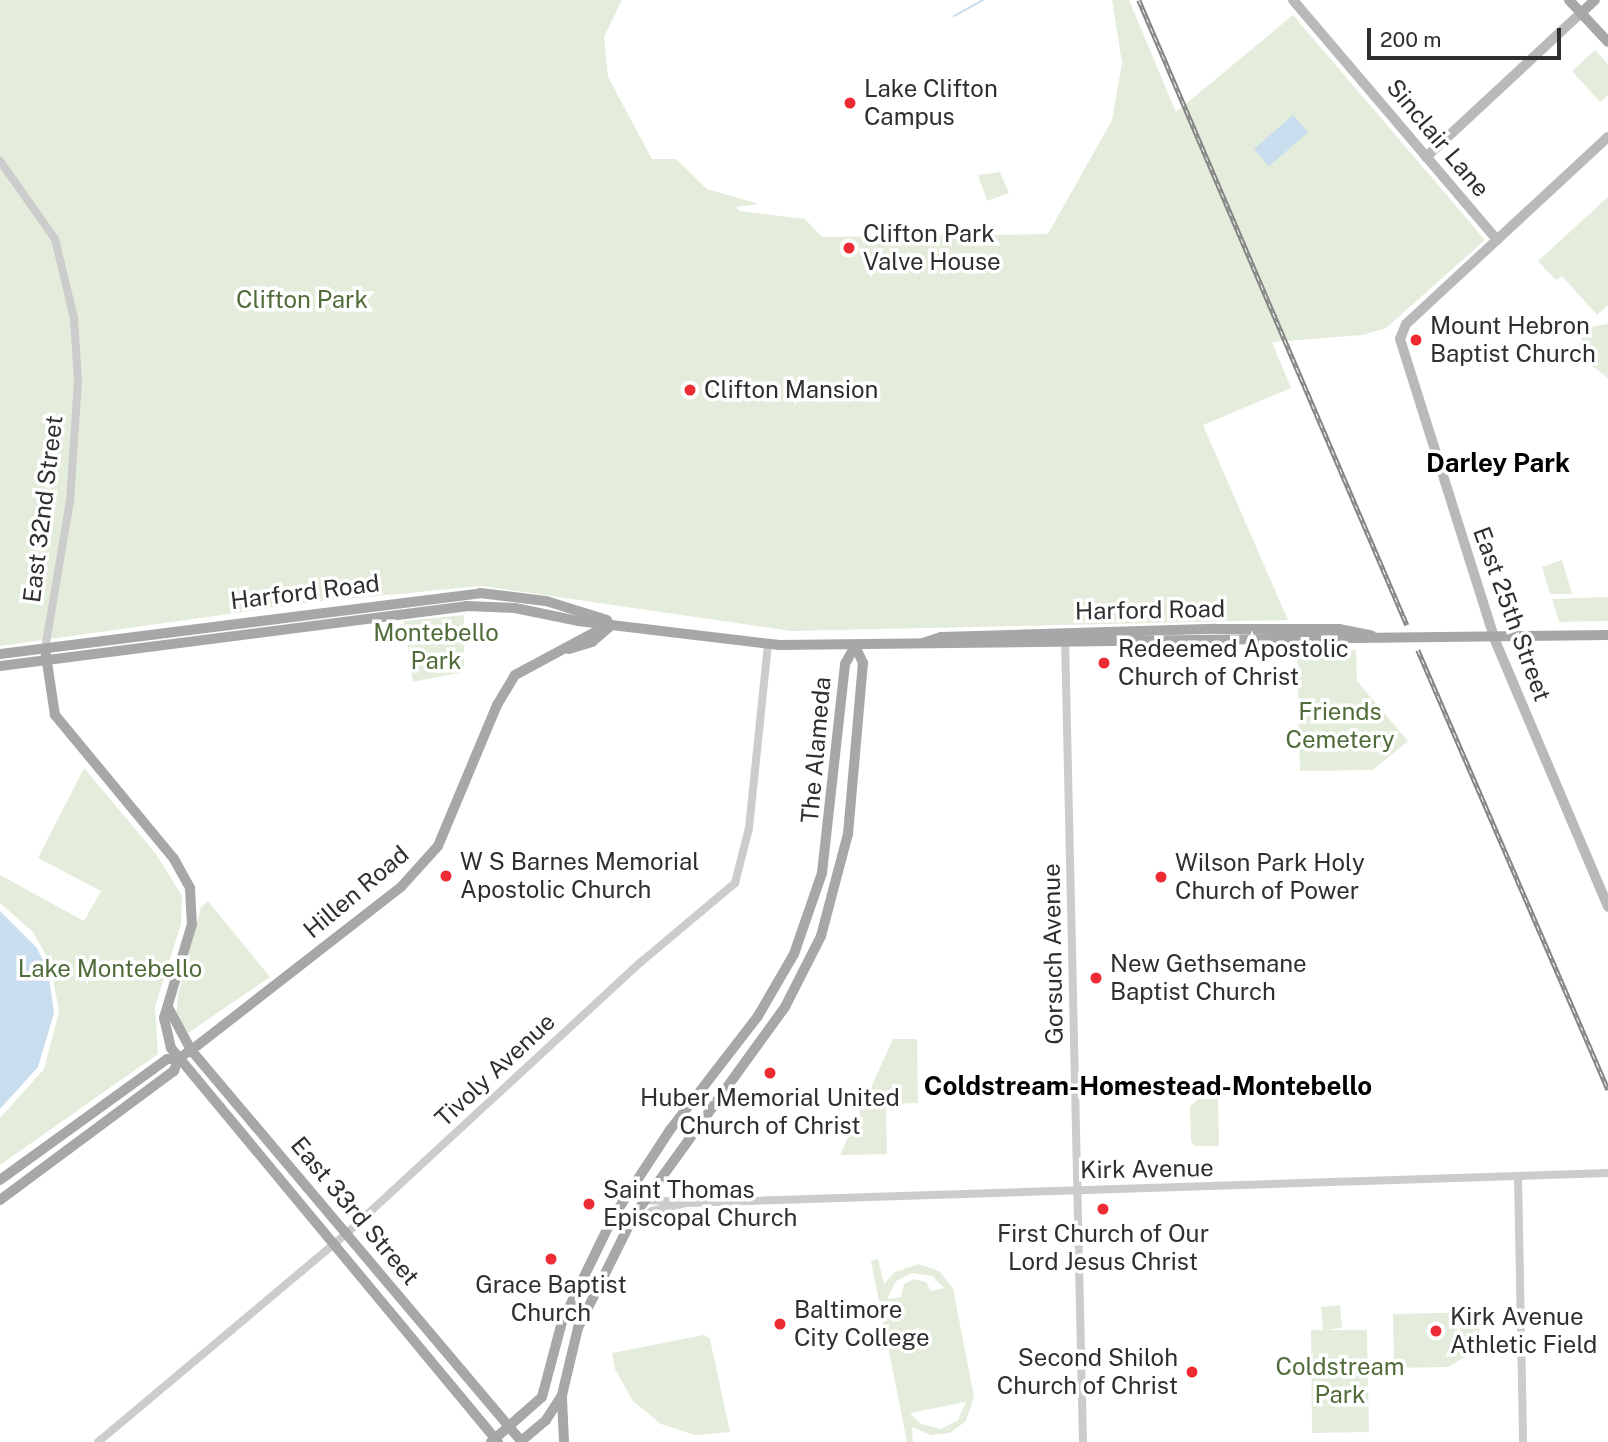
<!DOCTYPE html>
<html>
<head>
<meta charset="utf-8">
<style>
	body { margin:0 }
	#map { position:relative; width:1608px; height:1442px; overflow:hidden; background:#fff; font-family:"Public Sans",sans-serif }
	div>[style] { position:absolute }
	.green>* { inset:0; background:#e4eddc }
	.water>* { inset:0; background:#c8dded; transform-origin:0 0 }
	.stream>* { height:2px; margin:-1px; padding:0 1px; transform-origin:1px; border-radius:1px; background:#c8dded }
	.tertiary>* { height:8px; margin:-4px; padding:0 4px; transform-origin:4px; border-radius:4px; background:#ccc }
	.secondary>* { height:10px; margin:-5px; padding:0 5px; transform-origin:5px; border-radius:5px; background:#b9b9b9 }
	.primary>* { height:10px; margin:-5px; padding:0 5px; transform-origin:5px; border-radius:5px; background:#a7a7a7 }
	.rail>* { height:4.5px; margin-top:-2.25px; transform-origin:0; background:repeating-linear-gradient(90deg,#fff 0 5px,#848484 0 10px); box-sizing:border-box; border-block:2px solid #848484 }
	.dots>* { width:19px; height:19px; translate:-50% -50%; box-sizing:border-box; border:4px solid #fff; border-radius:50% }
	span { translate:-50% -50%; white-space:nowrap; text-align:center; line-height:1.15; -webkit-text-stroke:7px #fff; paint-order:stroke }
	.poi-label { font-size:24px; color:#2f2f2f }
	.left { translate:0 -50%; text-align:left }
	.right { translate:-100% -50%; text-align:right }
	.street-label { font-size:24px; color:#2f2f2f }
	.park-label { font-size:24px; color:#506c3a }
	.neighbourhood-label { font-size:26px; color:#000; font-weight:700 }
	.scale { position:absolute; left:1367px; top:28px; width:194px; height:32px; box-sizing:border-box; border:4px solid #2f2f2f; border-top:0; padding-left:9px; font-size:21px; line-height:24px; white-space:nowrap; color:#2f2f2f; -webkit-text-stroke:5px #fff; paint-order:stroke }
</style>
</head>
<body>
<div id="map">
	<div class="green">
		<div style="clip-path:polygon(0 0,622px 0,604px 37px,608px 77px,652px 159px,676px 159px,707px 189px,759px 204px,735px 207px,740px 211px,805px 219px,822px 237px,1048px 234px,1112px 120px,1122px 63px,1112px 0,1129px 0,1176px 112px,1293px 15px,1485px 240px,1386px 328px,1363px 335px,1272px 342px,1291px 388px,1203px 425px,1288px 620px,791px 631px,482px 586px,314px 602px,0 646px)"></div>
		<div style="clip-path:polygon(1595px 50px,1608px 64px,1608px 95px,1600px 102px,1572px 71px)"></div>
		<div style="clip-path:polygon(1000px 172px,1009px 193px,987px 201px,978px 175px)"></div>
		<div style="clip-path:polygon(1608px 197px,1608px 305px,1597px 315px,1562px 276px,1556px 280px,1538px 261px)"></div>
		<div style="clip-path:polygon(1608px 324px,1608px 378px,1587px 362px,1579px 344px,1588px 327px)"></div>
		<div style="clip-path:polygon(1562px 560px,1572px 594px,1550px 594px,1542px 567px)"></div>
		<div style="clip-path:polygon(1608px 597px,1608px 621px,1559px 622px,1552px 599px)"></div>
		<div style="clip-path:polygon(464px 615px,464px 672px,413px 682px,404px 621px)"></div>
		<div style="clip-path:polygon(1297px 650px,1356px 650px,1357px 681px,1408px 741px,1373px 770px,1300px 771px)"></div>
		<div style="clip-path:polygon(84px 768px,156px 854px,182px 896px,181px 924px,155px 1007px,158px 1054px,0 1165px,0 1118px,44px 1069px,59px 1012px,50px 962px,33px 932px,0 903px,0 875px,84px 921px,101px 891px,38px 858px)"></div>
		<div style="clip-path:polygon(208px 901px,270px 977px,188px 1033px,176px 1017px,178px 995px,201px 907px)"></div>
		<div style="clip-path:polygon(893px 1039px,917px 1039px,918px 1103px,886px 1104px,887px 1154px,840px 1155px)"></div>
		<div style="clip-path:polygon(1198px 1099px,1218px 1099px,1219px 1146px,1195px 1146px,1191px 1141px,1190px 1106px)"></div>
		<div style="clip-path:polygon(evenodd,878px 1259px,884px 1284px,895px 1272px,919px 1264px,939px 1271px,953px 1288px,974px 1397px,966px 1421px,950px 1433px,931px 1435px,912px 1427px,913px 1442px,907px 1442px,871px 1261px,878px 1259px,912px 1273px,932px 1276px,944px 1288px,931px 1291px,926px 1282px,914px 1279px,904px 1284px,901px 1297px,887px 1299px,896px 1281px,912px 1273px,878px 1259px,966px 1402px,958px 1420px,941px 1429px,921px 1424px,910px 1413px,966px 1402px)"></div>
		<div style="clip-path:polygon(1340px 1305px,1342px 1328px,1326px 1330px,1367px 1330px,1369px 1432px,1312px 1433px,1311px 1330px,1323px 1330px,1321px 1307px)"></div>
		<div style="clip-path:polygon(1479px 1312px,1480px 1348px,1448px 1367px,1394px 1368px,1393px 1314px)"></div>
		<div style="clip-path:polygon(704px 1335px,710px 1339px,730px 1432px,695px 1435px,661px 1424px,633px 1401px,615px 1369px,612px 1353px)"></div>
	</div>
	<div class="water">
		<div style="left:1293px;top:115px;width:23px;height:52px;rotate:49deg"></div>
		<div style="clip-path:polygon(0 911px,37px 948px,48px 971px,54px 1013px,38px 1067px,0 1109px)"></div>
	</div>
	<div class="stream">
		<div style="left:954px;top:16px;width:33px;rotate:-29deg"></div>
	</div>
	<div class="tertiary">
		<div style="left:0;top:161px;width:95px;rotate:54.8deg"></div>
		<div style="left:55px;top:239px;width:81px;rotate:76.5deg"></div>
		<div style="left:74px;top:318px;width:63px;rotate:86.4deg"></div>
		<div style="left:78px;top:381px;width:120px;rotate:93.8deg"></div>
		<div style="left:70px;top:501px;width:150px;rotate:99.6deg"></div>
		<div style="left:1065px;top:637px;width:805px;rotate:88.72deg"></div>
		<div style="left:1518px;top:1176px;width:266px;rotate:88.9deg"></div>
		<div style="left:644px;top:1200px;width:39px;rotate:3deg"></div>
		<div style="left:633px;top:1223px;width:22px;rotate:-32deg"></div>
		<div style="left:652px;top:1211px;width:35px;rotate:-13deg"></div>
		<div style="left:686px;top:1203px;width:922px;rotate:-1.86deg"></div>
		<div style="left:98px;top:1442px;width:324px;rotate:-40deg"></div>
		<div style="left:346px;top:1234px;width:401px;rotate:-42.7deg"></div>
		<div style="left:641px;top:962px;width:123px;rotate:-40deg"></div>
		<div style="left:735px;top:883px;width:57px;rotate:-75.7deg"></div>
		<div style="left:749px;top:828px;width:184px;rotate:-84.1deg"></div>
	</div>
	<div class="secondary">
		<div style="left:1293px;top:0;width:315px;rotate:49.6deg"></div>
		<div style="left:1608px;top:137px;width:275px;rotate:137.2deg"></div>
		<div style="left:1406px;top:324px;width:16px;rotate:112deg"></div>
		<div style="left:1400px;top:339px;width:313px;rotate:72.5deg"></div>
		<div style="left:1494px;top:638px;width:292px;rotate:67deg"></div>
		<div style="left:1426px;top:157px;width:212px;rotate:-42.9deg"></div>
	</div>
	<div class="primary">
		<div style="left:1569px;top:0;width:57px;rotate:47.1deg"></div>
		<div style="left:1581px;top:13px;width:19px;rotate:-43deg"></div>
		<div style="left:923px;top:643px;width:19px;rotate:-18deg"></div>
		<div style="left:941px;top:637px;width:274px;rotate:-1.7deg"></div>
		<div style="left:1215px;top:629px;width:124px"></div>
		<div style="left:1339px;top:629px;width:33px;rotate:11deg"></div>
		<div style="left:45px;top:649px;width:67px;rotate:81.4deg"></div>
		<div style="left:55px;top:715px;width:187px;rotate:50.4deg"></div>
		<div style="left:174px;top:859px;width:33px;rotate:61deg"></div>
		<div style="left:190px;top:888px;width:36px;rotate:87deg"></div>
		<div style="left:192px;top:924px;width:98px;rotate:106.6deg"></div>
		<div style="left:164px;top:1018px;width:31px;rotate:77deg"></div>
		<div style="left:171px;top:1048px;width:512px;rotate:50.31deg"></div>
		<div style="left:569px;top:649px;width:24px;rotate:-17deg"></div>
		<div style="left:592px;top:642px;width:23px;rotate:-41deg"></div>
		<div style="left:0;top:654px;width:484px;rotate:-7.2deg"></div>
		<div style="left:480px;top:593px;width:66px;rotate:6.9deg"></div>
		<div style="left:546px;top:601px;width:64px;rotate:17.3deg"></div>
		<div style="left:0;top:666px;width:470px;rotate:-7.3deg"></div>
		<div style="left:466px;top:606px;width:49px;rotate:2.3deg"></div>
		<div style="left:515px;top:608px;width:64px;rotate:11.7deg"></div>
		<div style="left:578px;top:621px;width:203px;rotate:6.8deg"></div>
		<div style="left:780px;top:645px;width:828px;rotate:-0.69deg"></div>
		<div style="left:169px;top:1009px;width:47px;rotate:61.8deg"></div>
		<div style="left:191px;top:1050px;width:513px;rotate:49.82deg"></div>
		<div style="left:0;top:1180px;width:206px;rotate:-35.9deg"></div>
		<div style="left:167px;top:1059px;width:11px"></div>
		<div style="left:178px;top:1059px;width:24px;rotate:-35deg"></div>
		<div style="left:198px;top:1045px;width:257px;rotate:-37.9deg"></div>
		<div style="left:401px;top:887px;width:55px;rotate:-47.9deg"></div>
		<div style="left:438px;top:846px;width:153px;rotate:-67.3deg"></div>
		<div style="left:497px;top:705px;width:35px;rotate:-59deg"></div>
		<div style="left:515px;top:675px;width:108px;rotate:-28.2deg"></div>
		<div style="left:0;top:1200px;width:217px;rotate:-36.6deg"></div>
		<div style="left:174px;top:1071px;width:13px;rotate:-72deg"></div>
		<div style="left:562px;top:1399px;width:43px;rotate:87.3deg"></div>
		<div style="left:491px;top:1442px;width:68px;rotate:-41.4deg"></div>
		<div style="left:542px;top:1397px;width:78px;rotate:-75.1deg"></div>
		<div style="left:562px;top:1322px;width:117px;rotate:-64.1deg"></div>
		<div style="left:613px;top:1217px;width:104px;rotate:-56.8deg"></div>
		<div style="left:670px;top:1130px;width:144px;rotate:-52.3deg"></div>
		<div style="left:758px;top:1016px;width:72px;rotate:-59.9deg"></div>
		<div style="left:794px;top:954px;width:86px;rotate:-70.9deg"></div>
		<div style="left:822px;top:873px;width:210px;rotate:-83.7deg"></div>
		<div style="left:845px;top:664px;width:21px;rotate:-61deg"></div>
		<div style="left:520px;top:1442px;width:34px;rotate:-40deg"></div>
		<div style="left:546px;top:1420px;width:30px;rotate:-57deg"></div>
		<div style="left:562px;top:1395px;width:69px;rotate:-76.6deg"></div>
		<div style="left:578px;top:1328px;width:124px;rotate:-63.6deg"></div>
		<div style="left:633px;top:1217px;width:259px;rotate:-54.1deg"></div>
		<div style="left:785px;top:1007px;width:80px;rotate:-63.1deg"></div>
		<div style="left:821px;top:936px;width:106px;rotate:-75.2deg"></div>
		<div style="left:848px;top:834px;width:172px;rotate:-85deg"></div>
		<div style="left:863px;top:663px;width:19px;rotate:-115deg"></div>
	</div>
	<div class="rail">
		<div style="left:1139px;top:0;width:680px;rotate:66.79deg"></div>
		<div style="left:1418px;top:650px;width:479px;rotate:66.6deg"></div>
	</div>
	<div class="dots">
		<div style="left:850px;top:103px;background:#ec2b33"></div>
		<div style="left:849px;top:248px;background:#ec2b33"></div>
		<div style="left:1416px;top:340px;background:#ec2b33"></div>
		<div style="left:690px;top:390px;background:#ec2b33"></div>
		<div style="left:1104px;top:663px;background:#ec2b33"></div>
		<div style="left:446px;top:876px;background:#ec2b33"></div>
		<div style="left:1161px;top:877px;background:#ec2b33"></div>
		<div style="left:1096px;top:978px;background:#ec2b33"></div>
		<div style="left:770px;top:1073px;background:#ec2b33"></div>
		<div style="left:589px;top:1204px;background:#ec2b33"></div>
		<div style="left:1103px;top:1209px;background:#ec2b33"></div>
		<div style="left:551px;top:1259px;background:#ec2b33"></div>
		<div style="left:780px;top:1324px;background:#ec2b33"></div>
		<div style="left:1436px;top:1331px;background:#ec2b33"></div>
		<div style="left:1192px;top:1372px;background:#ec2b33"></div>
	</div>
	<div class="poi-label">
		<span class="left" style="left:864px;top:103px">Lake Clifton<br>Campus</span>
		<span class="left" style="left:863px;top:248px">Clifton Park<br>Valve House</span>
		<span class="left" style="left:1430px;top:340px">Mount Hebron<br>Baptist Church</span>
		<span class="left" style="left:704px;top:390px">Clifton Mansion</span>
		<span class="left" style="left:1118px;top:663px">Redeemed Apostolic<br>Church of Christ</span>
		<span class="left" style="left:460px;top:876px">W S Barnes Memorial<br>Apostolic Church</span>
		<span class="left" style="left:1175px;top:877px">Wilson Park Holy<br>Church of Power</span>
		<span class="left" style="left:1110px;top:978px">New Gethsemane<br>Baptist Church</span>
		<span style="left:770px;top:1112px">Huber Memorial United<br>Church of Christ</span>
		<span class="left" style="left:603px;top:1204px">Saint Thomas<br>Episcopal Church</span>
		<span style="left:1103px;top:1248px">First Church of Our<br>Lord Jesus Christ</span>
		<span style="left:551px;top:1299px">Grace Baptist<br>Church</span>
		<span class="left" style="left:794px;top:1324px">Baltimore<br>City College</span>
		<span class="left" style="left:1450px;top:1331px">Kirk Avenue<br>Athletic Field</span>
		<span class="right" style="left:1178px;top:1372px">Second Shiloh<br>Church of Christ</span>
	</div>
	<div class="street-label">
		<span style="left:1438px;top:138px;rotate:50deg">Sinclair Lane</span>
		<span style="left:43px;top:509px;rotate:-83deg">East 32nd Street</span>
		<span style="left:305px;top:592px;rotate:-7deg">Harford Road</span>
		<span style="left:1150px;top:610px;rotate:-1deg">Harford Road</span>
		<span style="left:1512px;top:614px;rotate:70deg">East 25th Street</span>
		<span style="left:816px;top:750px;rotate:-85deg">The Alameda</span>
		<span style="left:356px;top:892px;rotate:-40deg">Hillen Road</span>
		<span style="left:1053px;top:954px;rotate:-91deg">Gorsuch Avenue</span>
		<span style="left:495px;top:1070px;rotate:-43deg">Tivoly Avenue</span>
		<span style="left:1147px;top:1169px;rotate:-1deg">Kirk Avenue</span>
		<span style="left:355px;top:1211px;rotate:50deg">East 33rd Street</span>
	</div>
	<div class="park-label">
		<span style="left:302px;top:300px">Clifton Park</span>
		<span style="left:436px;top:647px">Montebello<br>Park</span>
		<span style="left:1340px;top:726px">Friends<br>Cemetery</span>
		<span style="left:110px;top:969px">Lake Montebello</span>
		<span style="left:1340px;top:1381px">Coldstream<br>Park</span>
	</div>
	<div class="neighbourhood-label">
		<span style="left:1498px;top:463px">Darley Park</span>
		<span style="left:1148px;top:1086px">Coldstream-Homestead-Montebello</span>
	</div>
	<div class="scale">200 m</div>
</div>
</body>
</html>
